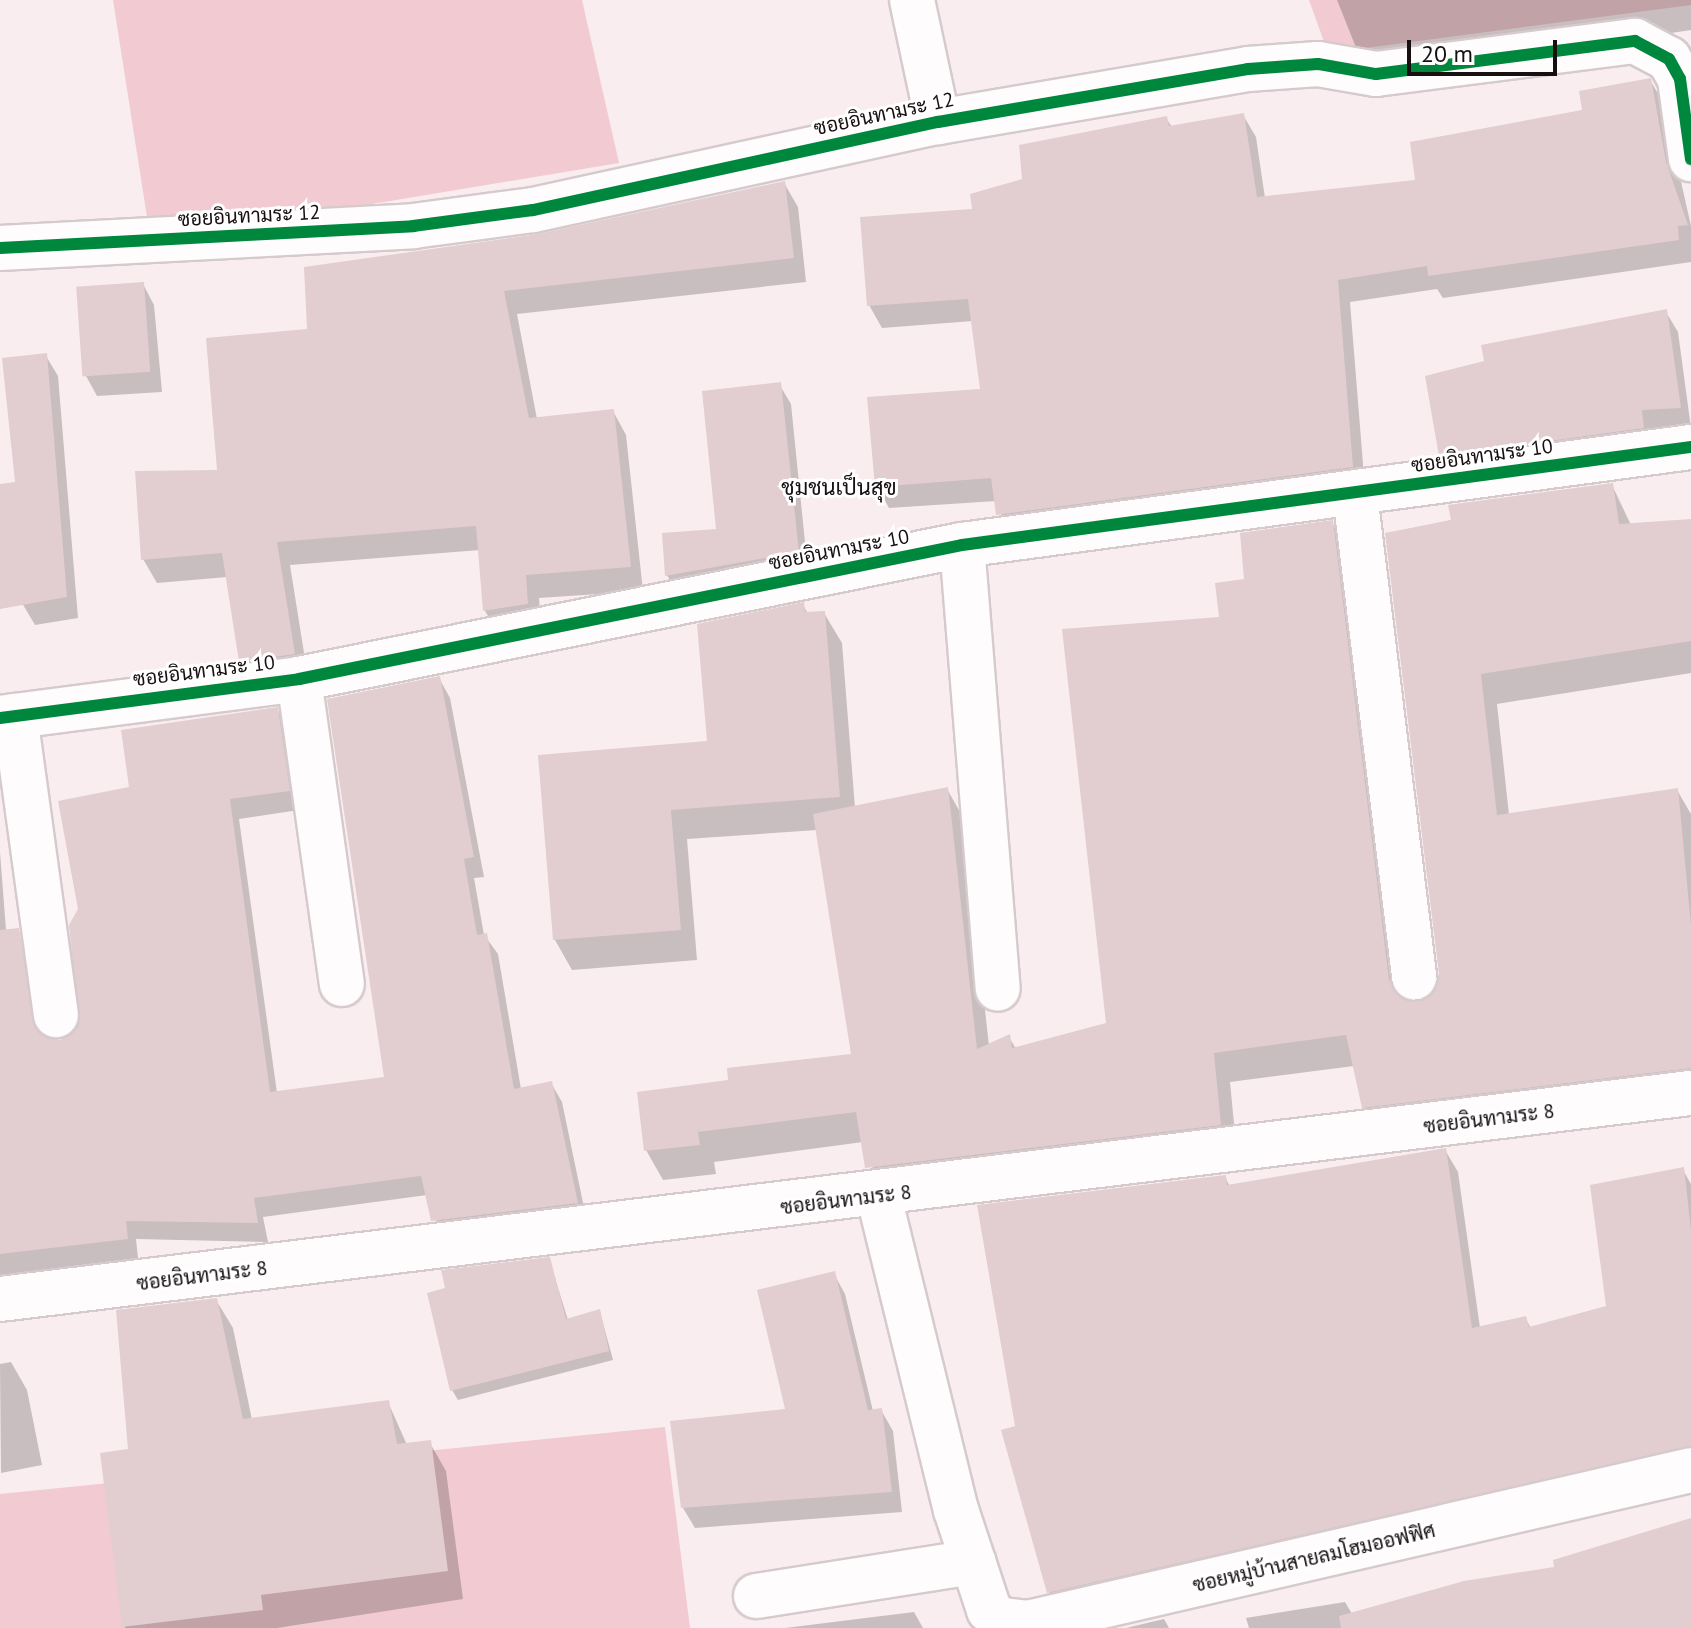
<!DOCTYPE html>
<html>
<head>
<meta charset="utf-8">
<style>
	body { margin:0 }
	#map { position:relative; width:1691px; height:1628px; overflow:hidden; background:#faedef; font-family:"PT Sans",Sarabun,sans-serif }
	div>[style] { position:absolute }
	.green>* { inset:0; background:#f1cbd1 }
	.shadow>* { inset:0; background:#0003 }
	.building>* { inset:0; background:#e2cdd1; transform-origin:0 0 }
	.roads { filter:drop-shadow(2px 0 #d5cacc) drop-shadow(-2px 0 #d5cacc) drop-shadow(0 2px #d5cacc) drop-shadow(0 -2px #d5cacc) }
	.street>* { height:44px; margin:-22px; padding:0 22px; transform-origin:22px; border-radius:22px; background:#fefcfd }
	.cycleway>* { height:12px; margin:-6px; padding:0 6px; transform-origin:6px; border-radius:6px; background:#00873e }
	span { translate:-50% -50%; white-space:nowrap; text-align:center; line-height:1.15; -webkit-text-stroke:6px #fff; paint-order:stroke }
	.street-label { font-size:20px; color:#170f10 }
	.neighbourhood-label { font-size:22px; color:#170f10 }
	.scale { position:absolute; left:1407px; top:40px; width:150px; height:36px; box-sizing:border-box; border:4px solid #170f10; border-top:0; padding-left:10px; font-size:24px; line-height:28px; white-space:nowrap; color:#170f10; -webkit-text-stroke:6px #fff; paint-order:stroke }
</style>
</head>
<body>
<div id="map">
	<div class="green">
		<div style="clip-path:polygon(113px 0,582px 0,619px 163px,354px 207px,147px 217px)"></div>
		<div style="clip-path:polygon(1309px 0,1691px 0,1691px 5px,1328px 53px)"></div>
		<div style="clip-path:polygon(665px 1427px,690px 1628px,0 1628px,0 1494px)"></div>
	</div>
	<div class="shadow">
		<div style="clip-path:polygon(1337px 0,1691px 0,1691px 30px,1632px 39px,1621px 20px,1365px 70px)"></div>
		<div style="clip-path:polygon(1650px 80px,1663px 102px,1691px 226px,1691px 262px,1443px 298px,1437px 289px,1350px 302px,1365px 489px,1011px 537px,996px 501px,889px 508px,877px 486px,982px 391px,973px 321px,882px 328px,869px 305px,975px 211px,1024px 180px,1166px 118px,1172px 127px,1243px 115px,1256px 137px,1265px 198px,1417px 182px)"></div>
		<div style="clip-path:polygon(784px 183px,798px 207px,806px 282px,517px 314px,537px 419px,613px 411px,626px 435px,643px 591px,539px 598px,541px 628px,499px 634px,485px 611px,480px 550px,290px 565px,308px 678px,255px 685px,241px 661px,227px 577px,157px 583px,143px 559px,219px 472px,309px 331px,539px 236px)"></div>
		<div style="clip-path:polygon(143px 284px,154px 305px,162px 392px,97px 396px,86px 376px)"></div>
		<div style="clip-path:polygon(1666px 312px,1678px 332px,1691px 428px,1453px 475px,1441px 455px)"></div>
		<div style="clip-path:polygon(46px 356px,58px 376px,78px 618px,35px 625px,22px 603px,0 606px,0 486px,17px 484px)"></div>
		<div style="clip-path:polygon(779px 384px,791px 404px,808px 572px,678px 594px,667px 575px,719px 531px)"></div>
		<div style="clip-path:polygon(1612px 485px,1631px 525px,1691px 521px,1691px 673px,1497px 704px,1509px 815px,1677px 790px,1691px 814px,1691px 1101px,1381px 1137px,1364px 1107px,1354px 1066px,1230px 1082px,1237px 1155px,884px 1198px,863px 1142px,714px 1162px,716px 1174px,663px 1180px,646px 1150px,730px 1082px,853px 1055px,817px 830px,687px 839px,697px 960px,572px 970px,555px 940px,540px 757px,709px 743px,803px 605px,808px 614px,824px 613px,842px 643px,855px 808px,947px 789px,964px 819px,989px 1046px,1009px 1037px,1016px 1049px,1108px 1024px,1221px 619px,1246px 580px,1332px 523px,1349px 552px,1404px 1002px,1431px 998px,1441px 974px,1387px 534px)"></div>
		<div style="clip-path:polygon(439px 678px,450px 698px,484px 877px,474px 878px,484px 935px,498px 954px,521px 1089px,551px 1083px,562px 1102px,587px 1222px,444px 1240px,427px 1195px,263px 1217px,268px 1242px,136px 1239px,138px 1258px,16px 1273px,18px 1292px,0 1295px,0 995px,26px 990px,43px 1036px,59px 1042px,72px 1037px,131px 788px,277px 709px,288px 729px,299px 810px,239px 819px,277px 1093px,387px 1079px)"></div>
		<div style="clip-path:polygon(0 852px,7px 943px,0 943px)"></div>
		<div style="clip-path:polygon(1445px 1150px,1458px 1172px,1480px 1328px,1525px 1318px,1531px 1328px,1608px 1308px,1683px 1170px,1691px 1184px,1691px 1470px,1062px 1614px,1049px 1592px,1017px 1427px,1225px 1177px,1230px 1187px)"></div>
		<div style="clip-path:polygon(549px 1259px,568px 1320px,600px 1312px,613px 1360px,458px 1400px,452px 1390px)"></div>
		<div style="clip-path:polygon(834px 1274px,845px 1294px,873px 1411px,881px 1410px,893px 1431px,902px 1512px,695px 1528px,683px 1508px,787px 1411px)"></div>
		<div style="clip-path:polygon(216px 1300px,233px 1328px,252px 1420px,388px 1402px,407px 1445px,430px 1443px,446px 1471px,463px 1599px,277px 1628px,125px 1628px,130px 1451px)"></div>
		<div style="clip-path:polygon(11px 1362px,27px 1390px,42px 1465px,1px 1473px,0 1364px)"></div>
		<div style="clip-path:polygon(1691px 1520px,1691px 1628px,1249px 1628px,1246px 1618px,1345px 1602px,1352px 1614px,1557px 1568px)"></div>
		<div style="clip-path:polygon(914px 1612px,923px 1628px,785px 1628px)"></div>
		<div style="clip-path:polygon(1164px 1619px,1169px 1628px,1126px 1628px)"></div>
	</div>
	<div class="building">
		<div style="clip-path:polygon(1651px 78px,1666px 162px,1688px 225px,1678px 226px,1679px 240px,1428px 276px,1427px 266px,1338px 280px,1353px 467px,996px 515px,991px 478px,875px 487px,867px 397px,980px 389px,968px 299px,867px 306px,860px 217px,972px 209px,970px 194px,1022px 179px,1019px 145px,1167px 116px,1169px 126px,1244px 113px,1257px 197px,1415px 180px,1410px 142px,1582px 110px,1579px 91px)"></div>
		<div style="clip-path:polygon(785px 181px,794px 258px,504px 291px,529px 418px,614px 409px,631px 567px,526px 575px,528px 604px,483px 611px,476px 526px,277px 542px,295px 654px,239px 662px,222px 553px,141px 560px,135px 471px,217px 470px,206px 338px,307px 329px,304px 267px,538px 234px)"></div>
		<div style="left:144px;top:282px;width:90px;height:68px;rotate:86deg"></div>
		<div style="clip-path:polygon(1667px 309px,1681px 408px,1642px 410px,1644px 428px,1439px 456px,1425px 376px,1484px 361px,1481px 345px)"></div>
		<div style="clip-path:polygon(47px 353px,67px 597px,0 609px,0 484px,15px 482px,2px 358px)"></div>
		<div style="clip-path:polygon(781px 382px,799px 552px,665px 576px,662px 533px,716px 529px,702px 391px)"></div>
		<div style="clip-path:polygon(1613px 483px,1619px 524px,1691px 519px,1691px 641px,1481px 674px,1497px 815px,1678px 788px,1691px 925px,1691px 1068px,1362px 1108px,1346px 1035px,1214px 1053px,1221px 1125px,865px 1168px,856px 1112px,698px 1132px,700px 1145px,644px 1151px,637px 1092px,728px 1080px,727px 1068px,851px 1054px,813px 814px,948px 787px,977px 1049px,1010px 1034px,1012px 1048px,1106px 1023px,1062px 629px,1219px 617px,1215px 583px,1244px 579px,1240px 533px,1333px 520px,1389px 980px,1404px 1000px,1428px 997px,1439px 974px,1385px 533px,1451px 520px,1448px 505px)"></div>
		<div style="clip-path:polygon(804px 602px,805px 612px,825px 611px,840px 797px,671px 810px,681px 930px,553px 940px,538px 755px,707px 741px,697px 624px)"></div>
		<div style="clip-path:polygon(440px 676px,474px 857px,464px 859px,477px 935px,487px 933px,514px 1089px,552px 1081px,578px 1203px,431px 1221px,421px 1176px,254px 1198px,258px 1223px,126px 1221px,128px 1239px,0 1254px,0 930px,19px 928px,37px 1031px,60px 1040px,79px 1024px,69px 925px,78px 909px,58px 801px,129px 787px,121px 730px,278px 707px,290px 791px,230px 799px,270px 1092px,384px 1077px,327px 699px)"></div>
		<div style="clip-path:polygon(1446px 1148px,1472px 1328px,1526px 1316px,1529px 1327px,1606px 1306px,1590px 1185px,1684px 1167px,1691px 1230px,1691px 1446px,1047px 1593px,1001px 1430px,1015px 1426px,977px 1205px,1226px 1175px,1227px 1185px)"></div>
		<div style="clip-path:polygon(550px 1257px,566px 1319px,600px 1309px,609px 1351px,450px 1391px,427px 1293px,445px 1288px,441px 1270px)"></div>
		<div style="clip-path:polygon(835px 1271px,868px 1410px,882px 1408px,892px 1492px,681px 1508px,670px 1421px,785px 1409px,757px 1290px)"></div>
		<div style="clip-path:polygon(217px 1298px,243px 1419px,389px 1400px,397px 1444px,431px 1440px,448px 1571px,261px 1595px,263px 1610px,122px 1627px,100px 1453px,128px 1449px,116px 1310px)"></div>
		<div style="clip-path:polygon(1691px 1518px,1691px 1628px,1341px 1628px,1339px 1616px,1464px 1581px,1554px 1567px,1553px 1560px)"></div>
	</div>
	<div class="roads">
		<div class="street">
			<div style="left:912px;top:0;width:125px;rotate:78deg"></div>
			<div style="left:0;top:248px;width:414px;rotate:-3deg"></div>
			<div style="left:413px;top:226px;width:121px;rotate:-7.6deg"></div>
			<div style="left:533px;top:210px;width:414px;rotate:-12.3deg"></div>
			<div style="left:938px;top:122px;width:314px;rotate:-9.7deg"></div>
			<div style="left:1248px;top:69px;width:70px;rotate:-4.1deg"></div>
			<div style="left:1318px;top:64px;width:59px;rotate:9.8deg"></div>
			<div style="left:1376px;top:74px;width:261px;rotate:-7.3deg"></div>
			<div style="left:1635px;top:41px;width:38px;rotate:28deg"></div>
			<div style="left:1669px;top:59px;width:23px;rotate:61deg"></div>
			<div style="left:1680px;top:79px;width:81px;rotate:82.2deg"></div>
			<div style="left:1355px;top:495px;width:486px;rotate:83deg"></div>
			<div style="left:962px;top:545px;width:445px;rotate:85.4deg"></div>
			<div style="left:299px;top:679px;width:308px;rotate:82deg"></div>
			<div style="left:15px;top:716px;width:302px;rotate:82.2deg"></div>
			<div style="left:0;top:718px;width:302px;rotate:-7.4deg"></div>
			<div style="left:299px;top:679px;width:676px;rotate:-11.43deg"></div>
			<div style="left:962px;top:545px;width:736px;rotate:-7.66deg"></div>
			<div style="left:879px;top:1197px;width:322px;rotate:76.2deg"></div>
			<div style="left:956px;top:1510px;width:105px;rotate:71.7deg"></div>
			<div style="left:989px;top:1610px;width:16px;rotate:40deg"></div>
			<div style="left:1001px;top:1620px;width:27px;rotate:6deg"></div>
			<div style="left:1028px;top:1623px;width:680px;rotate:-12.99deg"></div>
			<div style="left:0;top:1299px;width:1704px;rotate:-6.95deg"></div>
			<div style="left:756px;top:1596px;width:220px;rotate:-8.9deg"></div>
		</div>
	</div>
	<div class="cycleway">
		<div style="left:0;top:248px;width:414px;rotate:-3deg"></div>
		<div style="left:413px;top:226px;width:121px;rotate:-7.6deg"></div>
		<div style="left:533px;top:210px;width:414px;rotate:-12.3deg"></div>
		<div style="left:938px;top:122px;width:314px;rotate:-9.7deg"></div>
		<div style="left:1248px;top:69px;width:70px;rotate:-4.1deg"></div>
		<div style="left:1318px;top:64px;width:59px;rotate:9.8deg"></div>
		<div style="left:1376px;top:74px;width:261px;rotate:-7.3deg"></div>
		<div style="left:1635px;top:41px;width:38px;rotate:28deg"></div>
		<div style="left:1669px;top:59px;width:23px;rotate:61deg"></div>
		<div style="left:1680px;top:79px;width:81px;rotate:82.2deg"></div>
		<div style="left:0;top:718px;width:302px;rotate:-7.4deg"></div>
		<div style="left:299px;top:679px;width:676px;rotate:-11.43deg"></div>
		<div style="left:962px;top:545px;width:736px;rotate:-7.66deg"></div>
	</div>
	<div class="street-label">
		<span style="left:884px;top:114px;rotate:-12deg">ซอยอินทามระ 12</span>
		<span style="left:249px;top:216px;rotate:-3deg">ซอยอินทามระ 12</span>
		<span style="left:1482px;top:456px;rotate:-8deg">ซอยอินทามระ 10</span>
		<span style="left:839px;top:550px;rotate:-11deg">ซอยอินทามระ 10</span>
		<span style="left:204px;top:671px;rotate:-7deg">ซอยอินทามระ 10</span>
		<span style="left:1489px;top:1119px;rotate:-7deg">ซอยอินทามระ 8</span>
		<span style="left:846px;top:1200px;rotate:-7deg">ซอยอินทามระ 8</span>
		<span style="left:202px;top:1276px;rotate:-7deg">ซอยอินทามระ 8</span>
		<span style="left:1314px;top:1558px;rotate:-13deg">ซอยหมู่บ้านสายลมโฮมออฟฟิศ</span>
	</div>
	<div class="neighbourhood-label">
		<span style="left:839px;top:488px">ชุมชนเป็นสุข</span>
	</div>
	<div class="scale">20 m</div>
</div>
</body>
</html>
